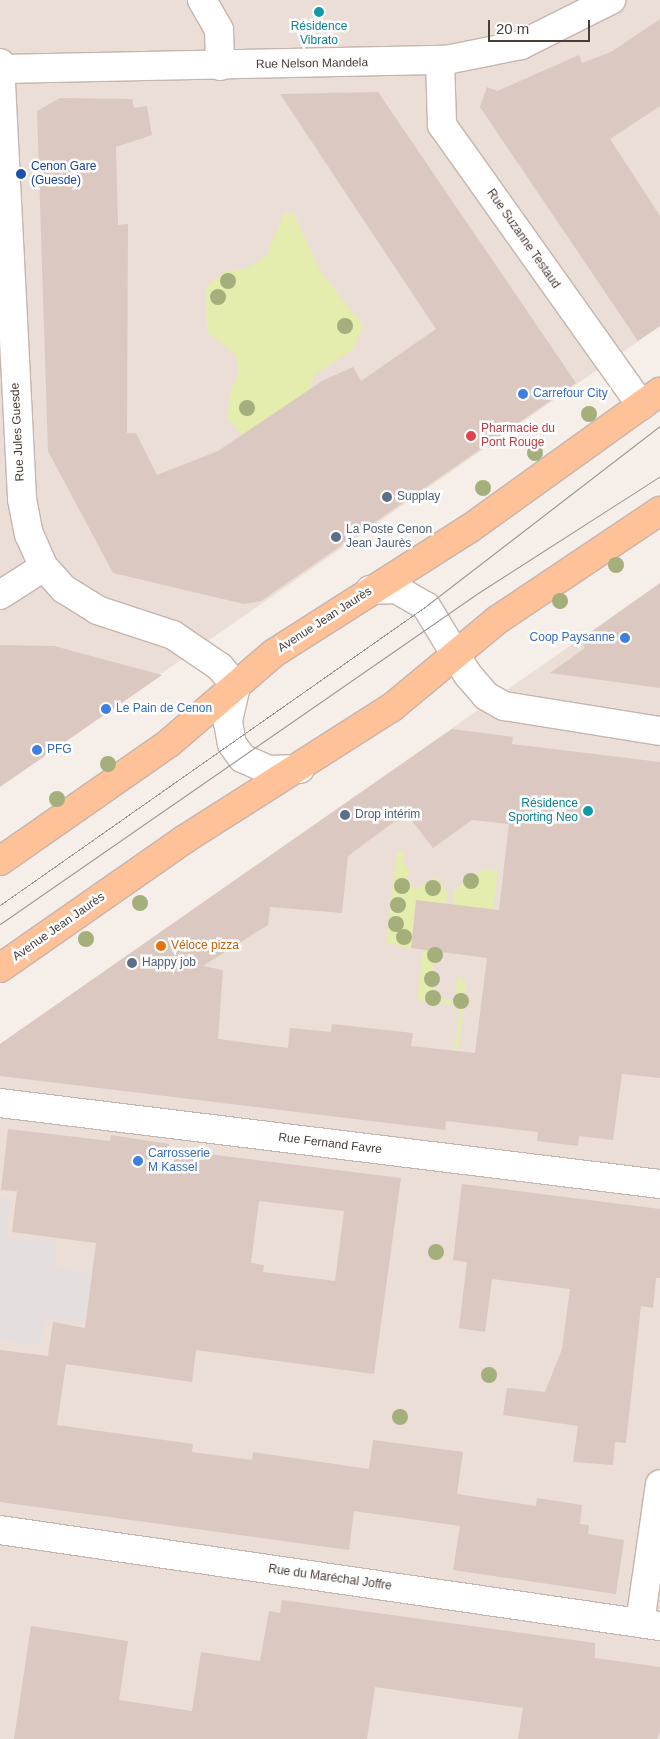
<!DOCTYPE html>
<html>
<head>
<meta charset="utf-8">
<style>
	body { margin:0 }
	#map { position:relative; width:660px; height:1739px; overflow:hidden; background:#f6eee9; font-family:Arial,sans-serif }
	div>[style] { position:absolute }
	.residential>* { inset:0; background:#eaded6 }
	.green>* { inset:0; background:#e5edae }
	.parking>* { inset:0; background:#e4dfde }
	.building>* { inset:0; background:#dbc8c0 }
	.roads { filter:drop-shadow(1px 0 #c5b5ad) drop-shadow(-1px 0 #c5b5ad) drop-shadow(0 1px #c5b5ad) drop-shadow(0 -1px #c5b5ad) }
	.street>* { height:28px; margin:-14px; padding:0 14px; transform-origin:14px; border-radius:14px; background:#fff }
	.primary>* { height:28px; margin:-14px; padding:0 14px; transform-origin:14px; border-radius:14px; background:#ffc198 }
	.tram>* { height:1px; margin:-0.5px; padding:0 0.5px; transform-origin:0.5px; border-radius:0.5px; background:#989898 }
	.trees>* { width:16px; height:16px; margin:-8px; border-radius:50%; background:#a4af7c }
	.dots>* { width:14px; height:14px; translate:-50% -50%; box-sizing:border-box; border:2px solid #fff; border-radius:50% }
	span { translate:-50% -50%; white-space:nowrap; text-align:center; line-height:1.15; -webkit-text-stroke:5px #fff; paint-order:stroke }
	.culture-label { font-size:12px; color:#0d838f }
	.right { translate:-100% -50%; text-align:right }
	.street-label { font-size:12px; color:#4a3c36 }
	.transit-label { font-size:12px; color:#164399 }
	.left { translate:0 -50%; text-align:left }
	.shop-label { font-size:12px; color:#366cbe }
	.health-label { font-size:12px; color:#be3a42 }
	.service-label { font-size:12px; color:#4e5e75 }
	.food-label { font-size:12px; color:#c56008 }
	.scale { position:absolute; left:488px; top:20px; width:102px; height:22px; box-sizing:border-box; border:2px solid #4a3c36; border-top:0; padding-left:6px; font-size:15px; line-height:18px; white-space:nowrap; color:#4a3c36; -webkit-text-stroke:4px #fff; paint-order:stroke }
</style>
</head>
<body>
<div id="map">
	<div class="residential">
		<div style="clip-path:polygon(0 0,660px 0,660px 326px,0 786px)"></div>
		<div style="clip-path:polygon(660px 583px,660px 1739px,0 1739px,0 1044px)"></div>
	</div>
	<div class="green">
		<div style="clip-path:polygon(284px 213px,294px 214px,321px 272px,363px 326px,353px 349px,314px 375px,311px 384px,327px 429px,266px 462px,227px 418px,231px 388px,239px 374px,236px 355px,207px 332px,206px 287px,224px 272px,248px 268px,267px 255px)"></div>
		<div style="clip-path:polygon(397px 852px,405px 852px,403px 862px,411px 873px,406px 878px,415px 890px,436px 877px,448px 894px,445px 904px,417px 900px,411px 949px,386px 942px)"></div>
		<div style="clip-path:polygon(484px 869px,498px 871px,493px 909px,453px 905px,454px 890px)"></div>
		<div style="clip-path:polygon(423px 950px,435px 952px,431px 997px,455px 1001px,458px 977px,466px 983px,456px 1067px,453px 1066px,460px 1006px,417px 1000px)"></div>
	</div>
	<div class="parking">
		<div style="clip-path:polygon(0 1197px,11px 1199px,5px 1237px,57px 1243px,53px 1267px,91px 1272px,85px 1322px,45px 1317px,41px 1345px,0 1339px)"></div>
	</div>
	<div class="building">
		<div style="clip-path:polygon(660px 19px,660px 106px,610px 139px,660px 216px,660px 326px,638px 341px,480px 107px,487px 87px,497px 91px,579px 55px,582px 63px,611px 52px)"></div>
		<div style="clip-path:polygon(378px 92px,576px 383px,261px 601px,244px 604px,113px 573px,48px 451px,37px 111px,60px 98px,132px 99px,134px 108px,147px 106px,152px 135px,116px 147px,118px 225px,128px 224px,127px 433px,136px 433px,157px 475px,218px 451px,322px 381px,353px 367px,361px 381px,436px 329px,280px 94px)"></div>
		<div style="clip-path:polygon(660px 583px,660px 688px,550px 673px,585px 648px,580px 640px)"></div>
		<div style="clip-path:polygon(0 645px,54px 646px,162px 675px,0 787px)"></div>
		<div style="clip-path:polygon(evenodd,452px 729px,513px 737px,512px 744px,660px 762px,660px 1078px,622px 1074px,613px 1140px,579px 1136px,578px 1146px,537px 1141px,538px 1132px,446px 1121px,445px 1130px,0 1076px,0 1044px,452px 729px,406px 813px,433px 848px,472px 820px,509px 824px,499px 910px,416px 900px,411px 948px,487px 958px,475px 1053px,411px 1046px,413px 1033px,332px 1024px,331px 1032px,290px 1028px,288px 1048px,218px 1039px,223px 970px,203px 966px,268px 925px,270px 907px,342px 913px,348px 856px,406px 813px)"></div>
		<div style="clip-path:polygon(evenodd,8px 1129px,110px 1141px,111px 1135px,169px 1144px,168px 1149px,401px 1178px,374px 1374px,196px 1350px,192px 1382px,66px 1364px,57px 1425px,193px 1444px,192px 1452px,252px 1460px,253px 1452px,369px 1469px,373px 1440px,463px 1452px,457px 1494px,536px 1506px,537px 1498px,582px 1505px,580px 1524px,589px 1525px,588px 1534px,624px 1540px,616px 1594px,453px 1570px,460px 1526px,354px 1511px,349px 1550px,0 1502px,0 1350px,48px 1356px,53px 1322px,85px 1328px,96px 1243px,12px 1232px,17px 1191px,1px 1190px,8px 1129px,259px 1201px,344px 1211px,335px 1281px,263px 1272px,264px 1265px,251px 1263px,259px 1201px)"></div>
		<div style="clip-path:polygon(462px 1184px,660px 1209px,660px 1278px,656px 1278px,653px 1308px,641px 1306px,626px 1443px,615px 1442px,613px 1465px,573px 1462px,578px 1426px,503px 1415px,507px 1388px,545px 1392px,562px 1349px,570px 1289px,492px 1279px,485px 1332px,459px 1328px,467px 1262px,453px 1260px)"></div>
		<div style="clip-path:polygon(282px 1600px,595px 1643px,595px 1658px,660px 1667px,660px 1732px,657px 1739px,518px 1739px,523px 1708px,375px 1687px,367px 1739px,14px 1739px,31px 1626px,128px 1641px,119px 1700px,192px 1711px,201px 1652px,260px 1661px,269px 1611px,280px 1613px)"></div>
	</div>
	<div class="roads">
		<div class="street">
			<div style="left:202px;top:0;width:34px;rotate:60deg"></div>
			<div style="left:219px;top:30px;width:36px;rotate:88deg"></div>
			<div style="left:440px;top:60px;width:65px;rotate:88.2deg"></div>
			<div style="left:442px;top:125px;width:344px;rotate:54.6deg"></div>
			<div style="left:0;top:63px;width:437px;rotate:87.1deg"></div>
			<div style="left:22px;top:499px;width:36px;rotate:79deg"></div>
			<div style="left:29px;top:534px;width:36px;rotate:66deg"></div>
			<div style="left:44px;top:567px;width:30px;rotate:48deg"></div>
			<div style="left:64px;top:589px;width:39px;rotate:32deg"></div>
			<div style="left:97px;top:610px;width:80px;rotate:18.2deg"></div>
			<div style="left:173px;top:635px;width:57px;rotate:34.2deg"></div>
			<div style="left:220px;top:667px;width:25px;rotate:50deg"></div>
			<div style="left:236px;top:686px;width:37px;rotate:103deg"></div>
			<div style="left:228px;top:722px;width:22px;rotate:80deg"></div>
			<div style="left:232px;top:744px;width:17px;rotate:54deg"></div>
			<div style="left:242px;top:758px;width:30px;rotate:24deg"></div>
			<div style="left:269px;top:770px;width:31px;rotate:-2deg"></div>
			<div style="left:1px;top:69px;width:445px;rotate:-1.2deg"></div>
			<div style="left:446px;top:60px;width:76px;rotate:-11.3deg"></div>
			<div style="left:521px;top:45px;width:101px;rotate:-26.6deg"></div>
			<div style="left:370px;top:590px;width:26px;rotate:-2deg"></div>
			<div style="left:396px;top:589px;width:34px;rotate:30deg"></div>
			<div style="left:426px;top:606px;width:81px;rotate:58.7deg"></div>
			<div style="left:468px;top:675px;width:28px;rotate:49deg"></div>
			<div style="left:486px;top:696px;width:21px;rotate:29deg"></div>
			<div style="left:504px;top:706px;width:158px;rotate:9.1deg"></div>
			<div style="left:0;top:595px;width:52px;rotate:-32.5deg"></div>
			<div style="left:0;top:1103px;width:665px;rotate:7deg"></div>
			<div style="left:0;top:1530px;width:667px;rotate:8.28deg"></div>
			<div style="left:640px;top:1623px;width:140px;rotate:-81.8deg"></div>
		</div>
		<div class="primary">
			<div style="left:0;top:861px;width:206px;rotate:-34.9deg"></div>
			<div style="left:169px;top:743px;width:138px;rotate:-40.6deg"></div>
			<div style="left:274px;top:653px;width:231px;rotate:-32.5deg"></div>
			<div style="left:469px;top:529px;width:235px;rotate:-35.7deg"></div>
			<div style="left:0;top:968px;width:226px;rotate:-34.9deg"></div>
			<div style="left:185px;top:839px;width:244px;rotate:-32.5deg"></div>
			<div style="left:391px;top:708px;width:138px;rotate:-39.7deg"></div>
			<div style="left:497px;top:620px;width:196px;rotate:-33.8deg"></div>
		</div>
	</div>
	<div class="tram">
		<div style="left:0;top:905px;width:520px;rotate:-35.06deg"></div>
		<div style="left:426px;top:606px;width:295px;rotate:-37.6deg"></div>
		<div style="left:0;top:924px;width:581px;rotate:-34.7deg"></div>
		<div style="left:478px;top:593px;width:216px;rotate:-32.7deg"></div>
	</div>
	<div class="trees">
		<div style="left:228px;top:281px"></div>
		<div style="left:218px;top:297px"></div>
		<div style="left:345px;top:326px"></div>
		<div style="left:247px;top:408px"></div>
		<div style="left:589px;top:414px"></div>
		<div style="left:535px;top:453px"></div>
		<div style="left:483px;top:488px"></div>
		<div style="left:616px;top:565px"></div>
		<div style="left:560px;top:601px"></div>
		<div style="left:108px;top:764px"></div>
		<div style="left:57px;top:799px"></div>
		<div style="left:471px;top:881px"></div>
		<div style="left:402px;top:886px"></div>
		<div style="left:433px;top:888px"></div>
		<div style="left:140px;top:903px"></div>
		<div style="left:398px;top:905px"></div>
		<div style="left:396px;top:924px"></div>
		<div style="left:404px;top:937px"></div>
		<div style="left:86px;top:939px"></div>
		<div style="left:435px;top:955px"></div>
		<div style="left:432px;top:979px"></div>
		<div style="left:433px;top:998px"></div>
		<div style="left:461px;top:1001px"></div>
		<div style="left:436px;top:1252px"></div>
		<div style="left:489px;top:1375px"></div>
		<div style="left:400px;top:1417px"></div>
	</div>
	<div class="dots">
		<div style="left:319px;top:12px;background:#0f9aa8"></div>
		<div style="left:21px;top:174px;background:#1a4fb4"></div>
		<div style="left:523px;top:394px;background:#3f7fe0"></div>
		<div style="left:471px;top:436px;background:#e0444e"></div>
		<div style="left:387px;top:497px;background:#5c6f8a"></div>
		<div style="left:336px;top:537px;background:#5c6f8a"></div>
		<div style="left:625px;top:638px;background:#3f7fe0"></div>
		<div style="left:106px;top:709px;background:#3f7fe0"></div>
		<div style="left:37px;top:750px;background:#3f7fe0"></div>
		<div style="left:588px;top:811px;background:#0f9aa8"></div>
		<div style="left:345px;top:815px;background:#5c6f8a"></div>
		<div style="left:161px;top:946px;background:#e8710a"></div>
		<div style="left:132px;top:963px;background:#5c6f8a"></div>
		<div style="left:138px;top:1161px;background:#3f7fe0"></div>
	</div>
	<div class="culture-label">
		<span style="left:319px;top:34px">Résidence<br>Vibrato</span>
		<span class="right" style="left:578px;top:811px">Résidence<br>Sporting Neo</span>
	</div>
	<div class="street-label">
		<span style="left:312px;top:64px;rotate:-1deg">Rue Nelson Mandela</span>
		<span style="left:523px;top:239px;rotate:55deg">Rue Suzanne Testaud</span>
		<span style="left:18px;top:432px;rotate:-93deg">Rue Jules Guesde</span>
		<span style="left:325px;top:620px;rotate:-33deg">Avenue Jean Jaurès</span>
		<span style="left:59px;top:927px;rotate:-35deg">Avenue Jean Jaurès</span>
		<span style="left:330px;top:1144px;rotate:7deg">Rue Fernand Favre</span>
		<span style="left:330px;top:1578px;rotate:8deg">Rue du Maréchal Joffre</span>
	</div>
	<div class="transit-label">
		<span class="left" style="left:31px;top:174px">Cenon Gare<br>(Guesde)</span>
	</div>
	<div class="shop-label">
		<span class="left" style="left:533px;top:394px">Carrefour City</span>
		<span class="right" style="left:615px;top:638px">Coop Paysanne</span>
		<span class="left" style="left:116px;top:709px">Le Pain de Cenon</span>
		<span class="left" style="left:47px;top:750px">PFG</span>
		<span class="left" style="left:148px;top:1161px">Carrosserie<br>M Kassel</span>
	</div>
	<div class="health-label">
		<span class="left" style="left:481px;top:436px">Pharmacie du<br>Pont Rouge</span>
	</div>
	<div class="service-label">
		<span class="left" style="left:397px;top:497px">Supplay</span>
		<span class="left" style="left:346px;top:537px">La Poste Cenon<br>Jean Jaurès</span>
		<span class="left" style="left:355px;top:815px">Drop intérim</span>
		<span class="left" style="left:142px;top:963px">Happy job</span>
	</div>
	<div class="food-label">
		<span class="left" style="left:171px;top:946px">Véloce pizza</span>
	</div>
	<div class="scale">20 m</div>
</div>
</body>
</html>
